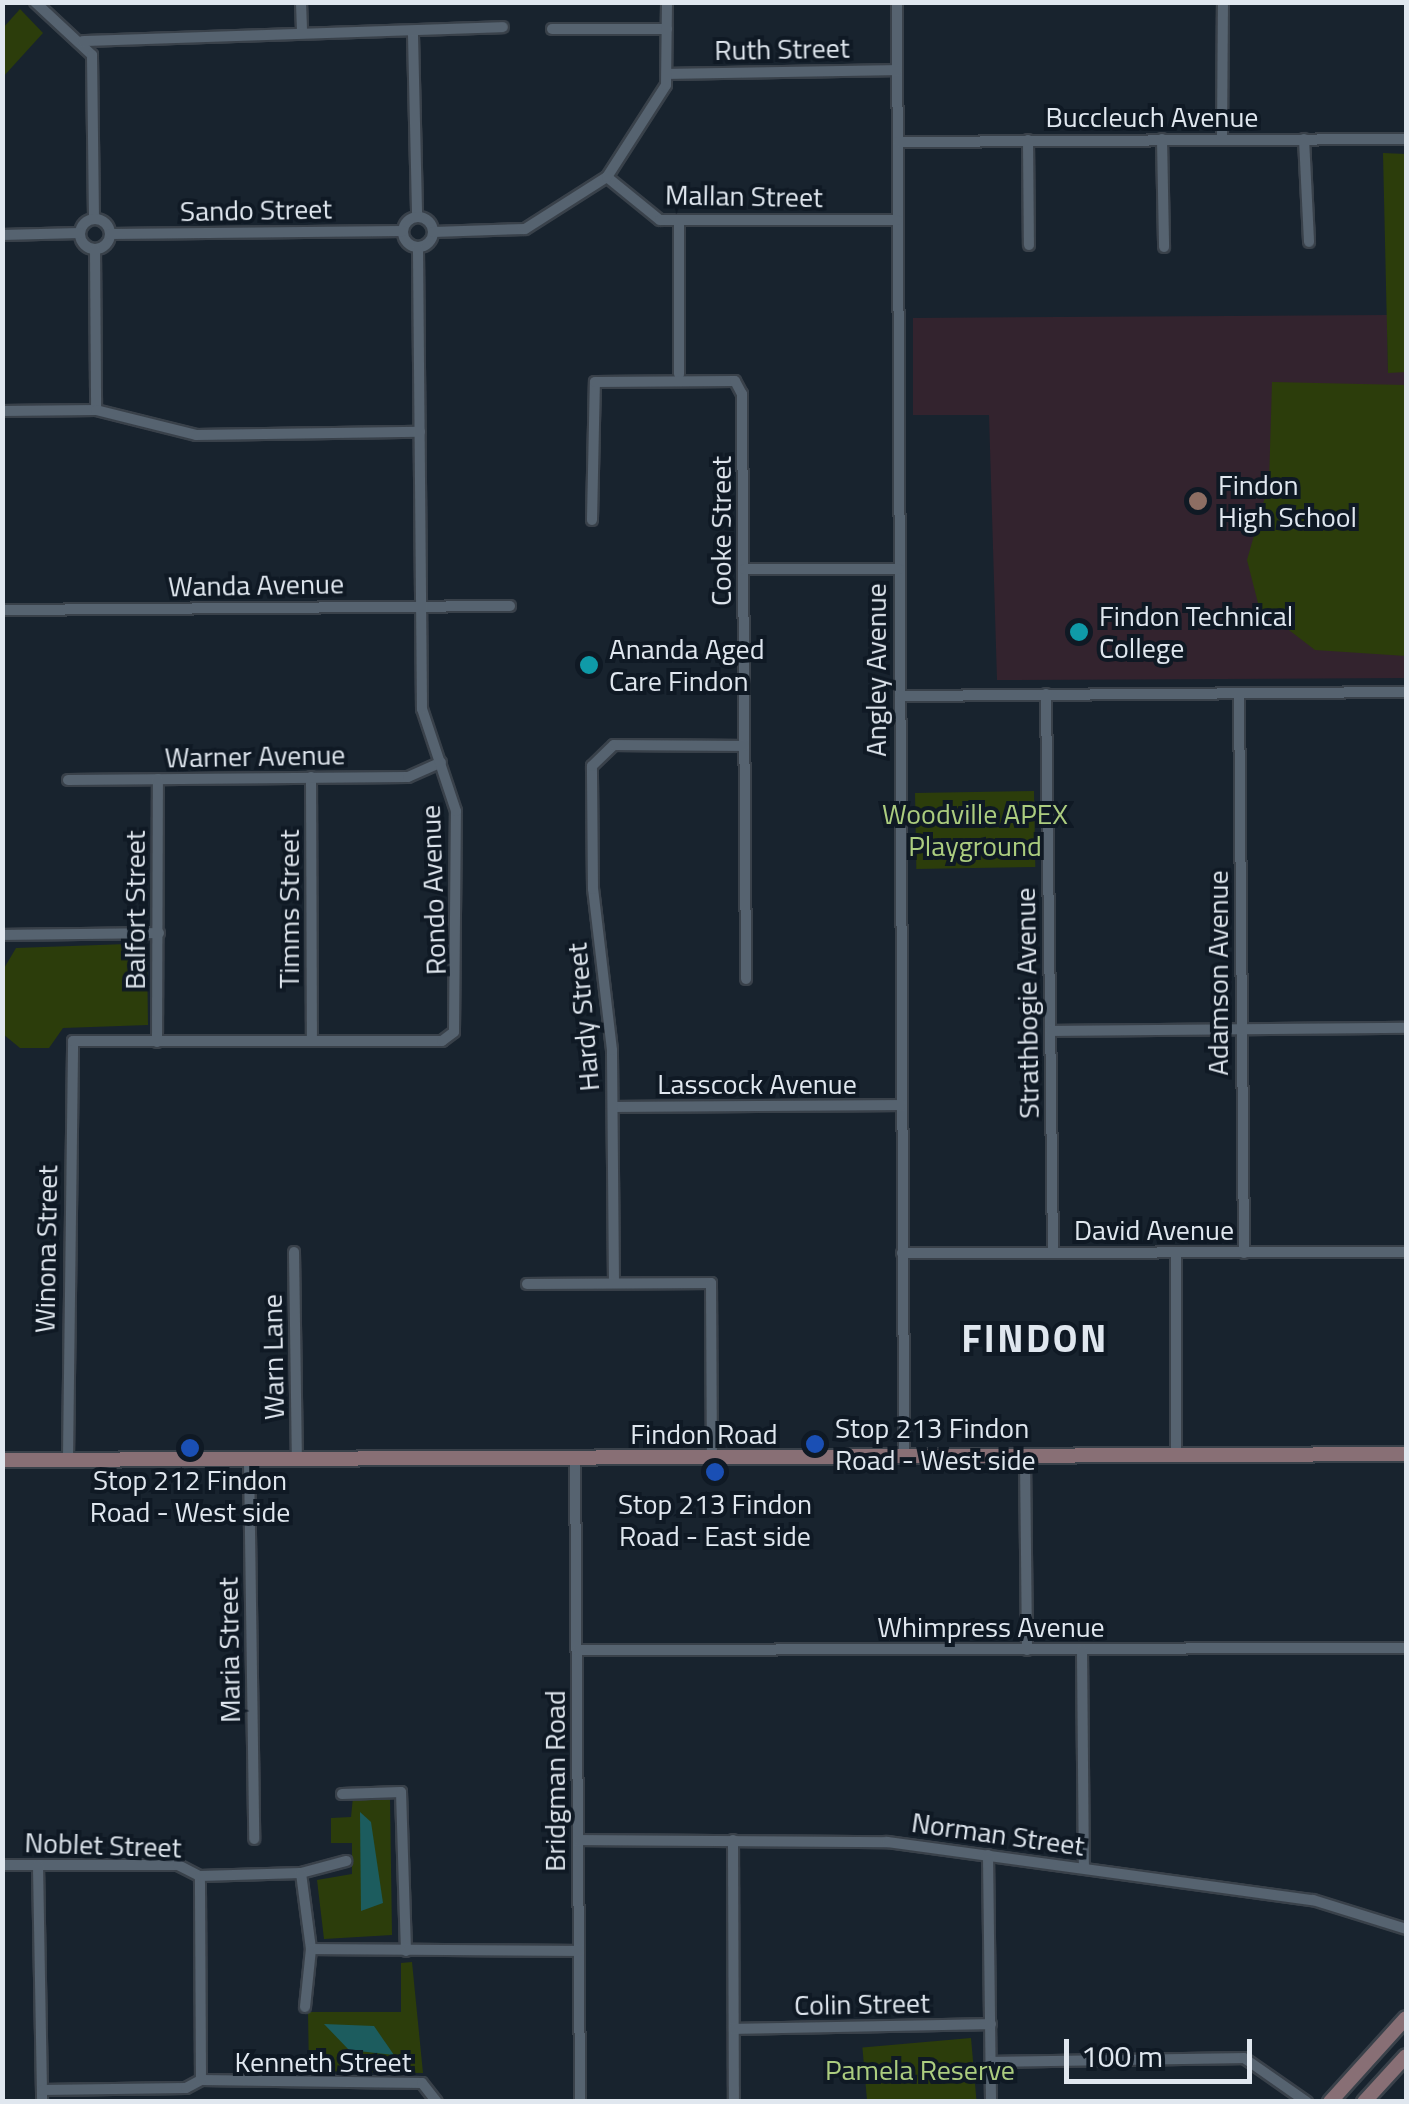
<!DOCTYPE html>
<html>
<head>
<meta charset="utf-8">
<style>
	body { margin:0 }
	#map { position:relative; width:1409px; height:2104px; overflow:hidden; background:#18232e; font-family:"Titillium Web",sans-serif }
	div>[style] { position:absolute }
	.education>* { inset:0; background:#33232e }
	.green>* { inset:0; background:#2c3d0b; transform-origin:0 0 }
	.water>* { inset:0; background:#1c5c5e }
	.roads { filter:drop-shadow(2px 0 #39414a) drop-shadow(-2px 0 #39414a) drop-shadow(0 2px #39414a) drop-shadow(0 -2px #39414a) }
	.minor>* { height:10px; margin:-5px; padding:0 5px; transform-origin:5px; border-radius:5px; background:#566370 }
	.minor>.ring { margin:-5px; padding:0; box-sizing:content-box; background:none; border:10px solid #566370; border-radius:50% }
	.secondary>* { height:14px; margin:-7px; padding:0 7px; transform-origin:7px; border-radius:7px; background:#886f75 }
	.dots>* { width:28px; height:28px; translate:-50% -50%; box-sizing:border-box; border:5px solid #0f1924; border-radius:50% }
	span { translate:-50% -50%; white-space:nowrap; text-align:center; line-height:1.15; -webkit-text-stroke:8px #0f1924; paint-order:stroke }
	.street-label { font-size:28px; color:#e0e7ef }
	.poi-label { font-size:28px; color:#e0e7ef }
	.left { translate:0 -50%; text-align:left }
	.park-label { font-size:28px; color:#accd7f }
	.district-label { font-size:38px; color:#e0e7ef; font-weight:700; letter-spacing:2.5px }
	.frame { position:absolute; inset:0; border:5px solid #e0e7ef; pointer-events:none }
	.scale { position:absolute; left:1064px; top:2039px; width:188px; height:45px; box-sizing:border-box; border:5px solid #e0e7ef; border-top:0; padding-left:12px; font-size:30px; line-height:35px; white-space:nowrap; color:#e0e7ef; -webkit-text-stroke:8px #0f1924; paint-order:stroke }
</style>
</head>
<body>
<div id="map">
	<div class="education">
		<div style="clip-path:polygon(1387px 315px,1388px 372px,1406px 372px,1406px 678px,997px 680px,989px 415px,913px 415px,913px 318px)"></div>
	</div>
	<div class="green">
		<div style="clip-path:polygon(20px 9px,43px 33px,3px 77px,3px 28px)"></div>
		<div style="clip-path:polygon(1383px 153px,1406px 154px,1406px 372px,1388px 373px)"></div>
		<div style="clip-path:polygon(1272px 382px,1406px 385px,1406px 656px,1315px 650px,1259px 607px,1247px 560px,1269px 483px)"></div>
		<div style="left:1034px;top:791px;width:76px;height:119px;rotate:89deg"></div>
		<div style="clip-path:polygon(127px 944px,147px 951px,148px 1025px,63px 1028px,49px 1048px,20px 1048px,3px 1034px,3px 970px,16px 948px)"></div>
		<div style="clip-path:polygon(353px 1797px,390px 1797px,392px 1935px,324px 1939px,317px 1880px,352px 1874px,352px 1843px,331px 1843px,331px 1818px,351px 1817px)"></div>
		<div style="clip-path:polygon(412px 1962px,423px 2073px,309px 2071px,308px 2012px,401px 2012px,401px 1963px)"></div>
		<div style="left:971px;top:2038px;width:63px;height:109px;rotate:85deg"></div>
	</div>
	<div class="water">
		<div style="clip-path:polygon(360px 1812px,371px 1822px,383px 1903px,361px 1911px)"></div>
		<div style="clip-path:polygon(324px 2024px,374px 2026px,394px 2055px,349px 2050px)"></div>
	</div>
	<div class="roads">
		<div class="minor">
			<div style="left:35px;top:2px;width:78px;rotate:42.9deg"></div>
			<div style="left:92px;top:55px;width:164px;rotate:89.3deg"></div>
			<div style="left:301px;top:2px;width:29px;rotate:88deg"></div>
			<div style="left:897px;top:2px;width:1455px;rotate:89.72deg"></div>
			<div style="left:552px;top:29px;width:115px"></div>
			<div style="left:413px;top:35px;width:182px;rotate:88.7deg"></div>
			<div style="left:83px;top:41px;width:420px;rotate:-1.9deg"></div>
			<div style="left:668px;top:74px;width:229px;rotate:-1deg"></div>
			<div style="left:1222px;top:138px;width:136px;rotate:-89.6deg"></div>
			<div style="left:1162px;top:139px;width:108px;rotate:88.9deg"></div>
			<div style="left:1304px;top:139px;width:103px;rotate:87.2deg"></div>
			<div style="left:1028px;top:140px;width:105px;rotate:89.5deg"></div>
			<div style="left:898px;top:142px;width:508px;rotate:-0.34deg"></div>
			<div style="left:607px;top:177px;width:68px;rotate:39.1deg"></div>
			<div style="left:660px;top:220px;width:237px"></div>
			<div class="ring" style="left:403px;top:217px;width:20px;height:20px"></div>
			<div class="ring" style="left:80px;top:219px;width:20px;height:20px"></div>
			<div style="left:679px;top:221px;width:153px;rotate:90deg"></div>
			<div style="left:433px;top:232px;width:92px;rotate:-1.9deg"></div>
			<div style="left:525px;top:229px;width:97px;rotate:-32.4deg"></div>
			<div style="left:607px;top:177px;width:109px;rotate:-57.3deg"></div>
			<div style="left:666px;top:85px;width:83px;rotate:-89.3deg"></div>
			<div style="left:110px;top:234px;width:293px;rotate:-0.6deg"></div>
			<div style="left:2px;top:235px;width:78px;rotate:-1.5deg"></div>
			<div style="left:95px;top:249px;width:161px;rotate:89.6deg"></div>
			<div style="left:2px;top:411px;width:94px;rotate:-0.6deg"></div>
			<div style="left:96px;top:410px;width:103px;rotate:14deg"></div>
			<div style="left:196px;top:435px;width:224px;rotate:-0.8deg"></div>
			<div style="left:592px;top:520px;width:138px;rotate:-88.8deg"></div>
			<div style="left:595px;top:382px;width:140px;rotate:-0.4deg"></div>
			<div style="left:735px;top:381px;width:15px;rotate:62deg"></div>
			<div style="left:742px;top:394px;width:585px;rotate:89.61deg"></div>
			<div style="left:744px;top:569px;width:155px"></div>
			<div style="left:2px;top:610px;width:508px;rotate:-0.45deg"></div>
			<div style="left:1239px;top:693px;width:560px;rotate:89.49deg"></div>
			<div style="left:1046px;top:694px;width:558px;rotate:89.28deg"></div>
			<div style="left:900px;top:696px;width:506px;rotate:-0.45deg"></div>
			<div style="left:311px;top:777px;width:264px;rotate:89.8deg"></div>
			<div style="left:68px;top:780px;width:340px;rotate:-0.5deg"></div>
			<div style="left:408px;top:777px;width:36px;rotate:-24deg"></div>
			<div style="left:2px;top:935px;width:157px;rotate:-0.7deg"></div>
			<div style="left:1050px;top:1031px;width:356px;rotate:-0.5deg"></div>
			<div style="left:157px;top:1042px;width:263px;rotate:-89.8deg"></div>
			<div style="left:614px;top:1107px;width:287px;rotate:-0.4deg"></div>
			<div style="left:294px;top:1252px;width:209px;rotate:89.2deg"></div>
			<div style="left:902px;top:1253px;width:504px;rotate:-0.11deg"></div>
			<div style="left:614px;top:1283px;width:233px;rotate:-90.5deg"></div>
			<div style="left:612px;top:1050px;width:162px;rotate:-96.7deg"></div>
			<div style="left:593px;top:889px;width:123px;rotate:-90.5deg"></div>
			<div style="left:592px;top:766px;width:30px;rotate:-44deg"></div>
			<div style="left:614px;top:745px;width:130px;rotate:0.4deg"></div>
			<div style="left:527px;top:1284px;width:184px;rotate:-0.3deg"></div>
			<div style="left:711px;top:1283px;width:176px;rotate:89.7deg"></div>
			<div style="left:1176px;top:1456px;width:203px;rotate:-90deg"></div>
			<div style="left:1025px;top:1457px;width:193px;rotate:89.4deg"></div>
			<div style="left:68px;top:1459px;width:418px;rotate:-89.3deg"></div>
			<div style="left:73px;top:1041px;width:369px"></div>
			<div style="left:442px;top:1041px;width:15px;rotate:-37deg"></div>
			<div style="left:454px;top:1032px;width:221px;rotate:-89.5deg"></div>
			<div style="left:456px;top:811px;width:108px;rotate:-108.4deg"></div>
			<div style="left:422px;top:709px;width:462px;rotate:-90.5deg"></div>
			<div style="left:575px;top:1459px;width:643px;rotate:89.55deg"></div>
			<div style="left:249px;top:1461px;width:378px;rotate:89.2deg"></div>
			<div style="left:577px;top:1650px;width:829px;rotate:-0.14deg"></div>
			<div style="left:1082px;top:1650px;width:218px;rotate:89.5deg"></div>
			<div style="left:342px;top:1794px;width:59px;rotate:-1.9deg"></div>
			<div style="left:401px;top:1792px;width:159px;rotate:88.2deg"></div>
			<div style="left:578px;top:1840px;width:309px;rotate:0.4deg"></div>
			<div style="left:887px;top:1842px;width:430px;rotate:7.8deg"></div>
			<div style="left:1313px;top:1900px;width:97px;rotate:17.3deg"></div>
			<div style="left:733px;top:1840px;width:262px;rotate:89.8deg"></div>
			<div style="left:988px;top:1855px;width:247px;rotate:89.3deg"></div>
			<div style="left:2px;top:1865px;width:176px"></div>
			<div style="left:178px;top:1865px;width:25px;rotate:27deg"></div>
			<div style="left:38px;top:1865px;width:237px;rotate:89deg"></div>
			<div style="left:301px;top:1873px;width:47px;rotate:-14.9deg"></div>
			<div style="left:200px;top:1876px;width:101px;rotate:-1.7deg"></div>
			<div style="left:301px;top:1873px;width:77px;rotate:82.5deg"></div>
			<div style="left:311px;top:1949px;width:268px;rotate:0.4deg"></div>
			<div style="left:305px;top:2007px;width:58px;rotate:-84.1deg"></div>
			<div style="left:734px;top:2029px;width:257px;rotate:-1.1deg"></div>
			<div style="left:991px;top:2062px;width:253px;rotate:-0.9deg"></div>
			<div style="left:1244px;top:2058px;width:77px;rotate:34.9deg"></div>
			<div style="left:201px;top:2080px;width:221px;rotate:0.8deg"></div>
			<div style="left:422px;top:2083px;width:24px;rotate:52deg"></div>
			<div style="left:42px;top:2090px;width:144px;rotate:-0.8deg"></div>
			<div style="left:186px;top:2088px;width:17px;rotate:-28deg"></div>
			<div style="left:201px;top:2080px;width:204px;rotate:-90.3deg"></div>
		</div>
		<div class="secondary">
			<div style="left:2px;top:1460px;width:1404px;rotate:-0.24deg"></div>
			<div style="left:1330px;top:2102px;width:113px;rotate:-47.9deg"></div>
			<div style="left:1364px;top:2102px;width:62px;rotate:-47.6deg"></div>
		</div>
	</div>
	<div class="dots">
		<div style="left:1198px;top:501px;background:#8d6e63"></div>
		<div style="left:1079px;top:632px;background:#0f9aa8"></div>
		<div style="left:589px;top:665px;background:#0f9aa8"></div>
		<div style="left:815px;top:1444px;background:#1a4fb4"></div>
		<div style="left:190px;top:1448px;background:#1a4fb4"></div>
		<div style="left:715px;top:1472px;background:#1a4fb4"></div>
	</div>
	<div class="street-label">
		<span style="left:782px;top:49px;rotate:-1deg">Ruth Street</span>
		<span style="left:1152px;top:117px">Buccleuch Avenue</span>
		<span style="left:744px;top:196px;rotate:1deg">Mallan Street</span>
		<span style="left:256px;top:210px;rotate:-1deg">Sando Street</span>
		<span style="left:721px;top:531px;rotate:-90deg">Cooke Street</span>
		<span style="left:256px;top:585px;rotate:-1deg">Wanda Avenue</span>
		<span style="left:876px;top:670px;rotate:-90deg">Angley Avenue</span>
		<span style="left:255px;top:756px;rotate:-1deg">Warner Avenue</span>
		<span style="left:433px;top:890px;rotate:-92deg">Rondo Avenue</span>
		<span style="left:289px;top:909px;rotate:-90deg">Timms Street</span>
		<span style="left:135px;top:910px;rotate:-90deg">Balfort Street</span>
		<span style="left:1218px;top:973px;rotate:-90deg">Adamson Avenue</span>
		<span style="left:1027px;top:1003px;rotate:-91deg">Strathbogie Avenue</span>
		<span style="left:583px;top:1017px;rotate:-95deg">Hardy Street</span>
		<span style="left:757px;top:1084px">Lasscock Avenue</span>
		<span style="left:1154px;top:1230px">David Avenue</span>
		<span style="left:46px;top:1249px;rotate:-89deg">Winona Street</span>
		<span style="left:273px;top:1357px;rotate:-91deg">Warn Lane</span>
		<span style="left:704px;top:1434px">Findon Road</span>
		<span style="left:991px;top:1627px">Whimpress Avenue</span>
		<span style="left:229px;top:1650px;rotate:-91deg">Maria Street</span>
		<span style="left:555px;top:1781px;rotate:-90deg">Bridgman Road</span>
		<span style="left:998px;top:1834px;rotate:8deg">Norman Street</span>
		<span style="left:103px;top:1845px;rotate:2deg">Noblet Street</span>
		<span style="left:862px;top:2004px;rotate:-1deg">Colin Street</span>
		<span style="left:323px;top:2062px">Kenneth Street</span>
	</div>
	<div class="poi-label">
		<span class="left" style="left:1218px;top:501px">Findon<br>High School</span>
		<span class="left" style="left:1099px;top:632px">Findon Technical<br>College</span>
		<span class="left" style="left:609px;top:665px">Ananda Aged<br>Care Findon</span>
		<span class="left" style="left:835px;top:1444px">Stop 213 Findon<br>Road - West side</span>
		<span style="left:190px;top:1496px">Stop 212 Findon<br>Road - West side</span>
		<span style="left:715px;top:1520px">Stop 213 Findon<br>Road - East side</span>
	</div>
	<div class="park-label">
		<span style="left:975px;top:830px">Woodville APEX<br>Playground</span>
		<span style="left:920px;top:2070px">Pamela Reserve</span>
	</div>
	<div class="district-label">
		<span style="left:1035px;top:1339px">FINDON</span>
	</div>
	<div class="frame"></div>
	<div class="scale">100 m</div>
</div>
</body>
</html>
